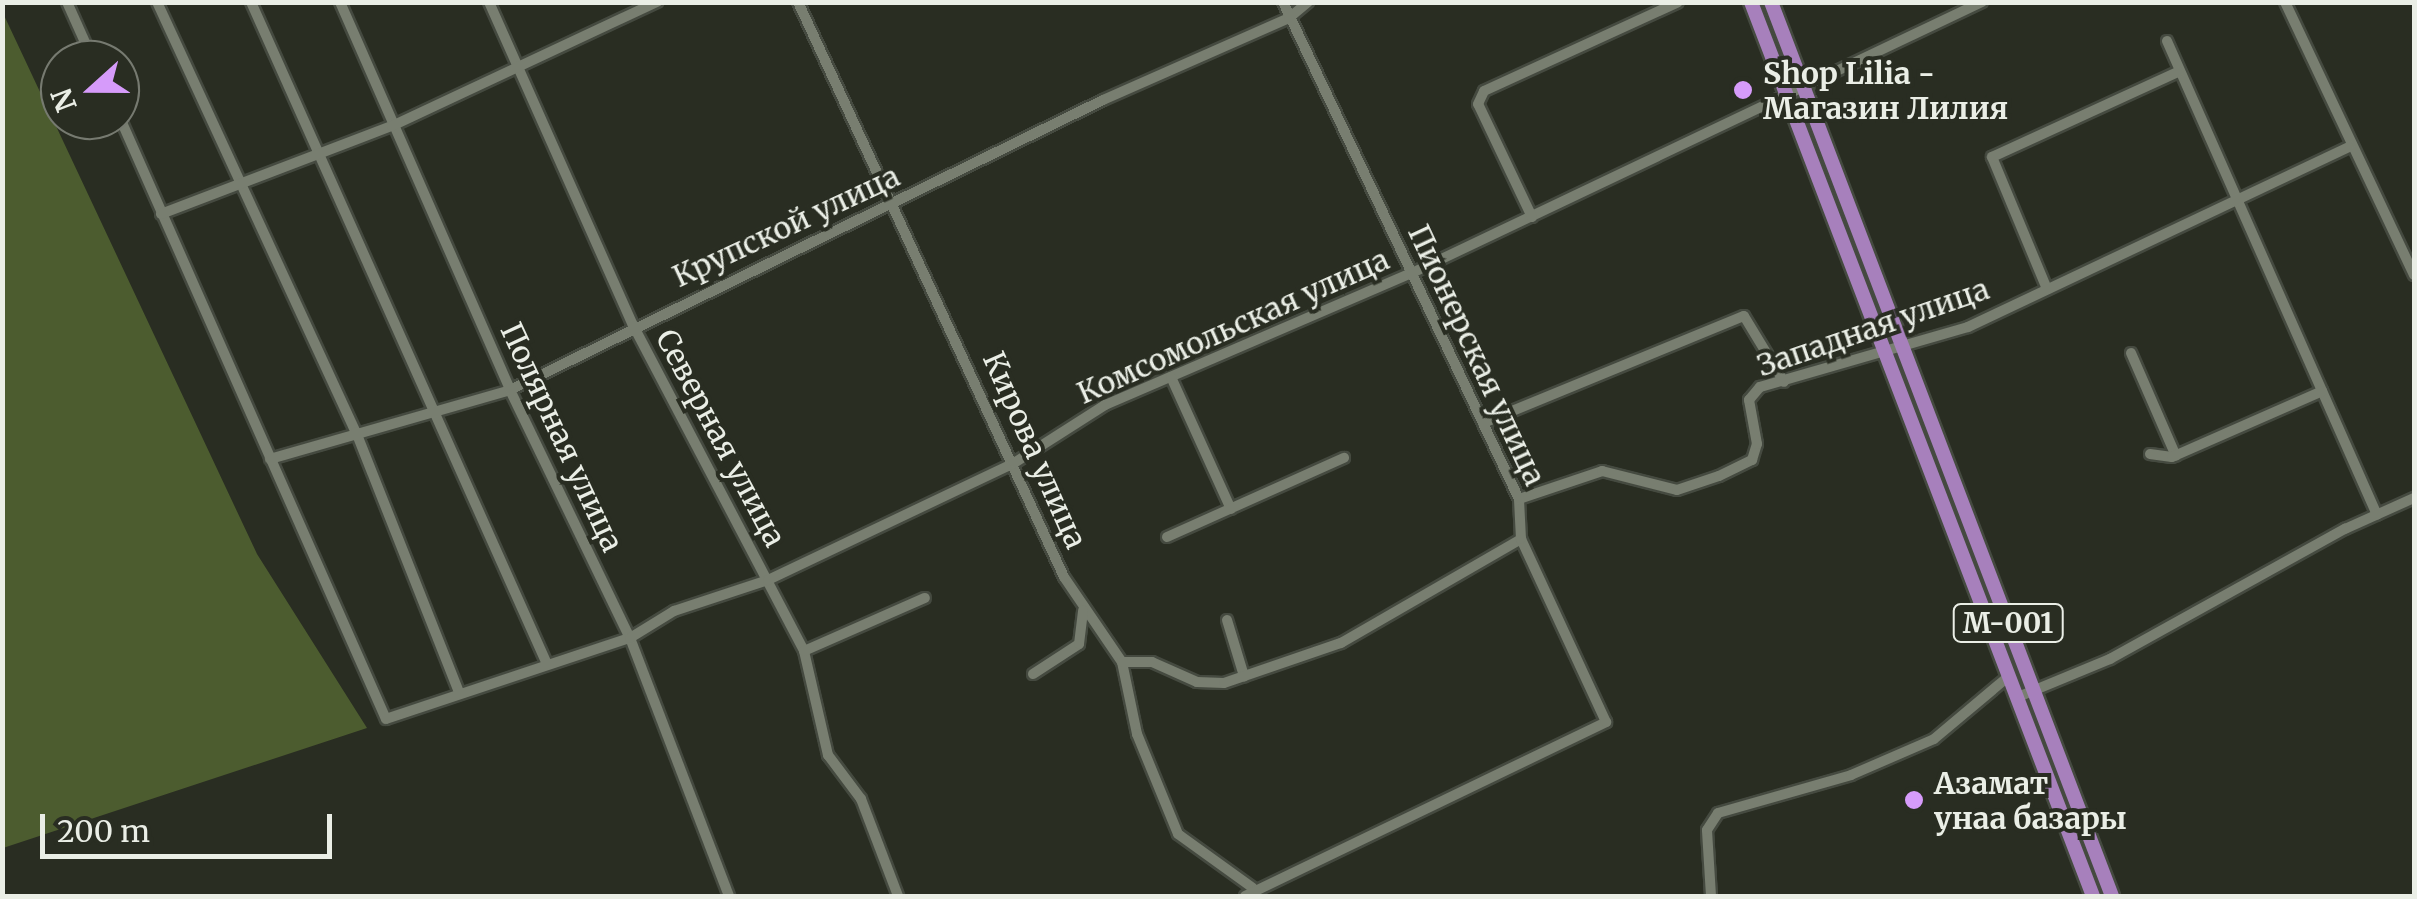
<!DOCTYPE html>
<html>
<head>
<meta charset="utf-8">
<style>
	body { margin:0 }
	#map { position:relative; width:2417px; height:899px; overflow:hidden; background:#292d22; font-family:Merriweather,serif }
	div>[style] { position:absolute }
	.green>* { inset:0; background:#4c5c2f }
	.roads { filter:drop-shadow(2px 0 #454a40) drop-shadow(-2px 0 #454a40) drop-shadow(0 2px #454a40) drop-shadow(0 -2px #454a40) }
	.minor>* { height:10px; margin:-5px; padding:0 5px; transform-origin:5px; border-radius:5px; background:#787e70 }
	.major>* { height:14px; margin:-7px; padding:0 7px; transform-origin:7px; border-radius:7px; background:#a780bc }
	.dots>* { width:28px; height:28px; translate:-50% -50%; box-sizing:border-box; border:5px solid #292d22; border-radius:50% }
	span { translate:-50% -50%; white-space:nowrap; text-align:center; line-height:1.15; -webkit-text-stroke:8px #292d22; paint-order:stroke }
	.shield-label span { padding:2px 8px; background:#292d22; border:2px solid; border-radius:8px; -webkit-text-stroke-width:0 }
	.shield-label { font-size:28px; color:#eaeee6; font-weight:700 }
	.poi-label { font-size:30px; color:#eaeee6; font-weight:700 }
	.left { translate:0 -50%; text-align:left }
	.street-label { font-size:30px; color:#eaeee6 }
	.frame { position:absolute; inset:0; border:5px solid #eaeee6; pointer-events:none }
	.north { position:absolute; left:40px; top:40px; width:100px; height:100px; box-sizing:border-box; background:#292d22; border:2px solid #767a70; border-radius:50%; rotate:249deg; font-size:28px; font-weight:700; line-height:40px; text-align:center; color:#eaeee6 }
	.north::after { content:''; display:block; margin:auto; width:35px; height:45px; background:#d69bfa; clip-path:polygon(50% 0,100% 100%,50% 72%,0 100%) }
	.scale { position:absolute; left:40px; top:814px; width:292px; height:45px; box-sizing:border-box; border:5px solid #eaeee6; border-top:0; padding-left:12px; font-size:30px; line-height:35px; white-space:nowrap; color:#eaeee6; -webkit-text-stroke:8px #292d22; paint-order:stroke }
</style>
</head>
<body>
<div id="map">
	<div class="green">
		<div style="clip-path:polygon(2px 11px,257px 554px,367px 728px,3px 848px)"></div>
	</div>
	<div class="roads">
		<div class="minor">
			<div style="left:67px;top:2px;width:64px;rotate:65.9deg"></div>
			<div style="left:157px;top:2px;width:474px;rotate:65.2deg"></div>
			<div style="left:356px;top:432px;width:280px;rotate:68.4deg"></div>
			<div style="left:251px;top:2px;width:725px;rotate:65.91deg"></div>
			<div style="left:340px;top:2px;width:424px;rotate:66.3deg"></div>
			<div style="left:510px;top:390px;width:276px;rotate:64.2deg"></div>
			<div style="left:630px;top:638px;width:276px;rotate:69deg"></div>
			<div style="left:489px;top:2px;width:354px;rotate:66deg"></div>
			<div style="left:633px;top:325px;width:368px;rotate:62.3deg"></div>
			<div style="left:804px;top:651px;width:107px;rotate:77deg"></div>
			<div style="left:828px;top:755px;width:55px;rotate:53.1deg"></div>
			<div style="left:861px;top:799px;width:104px;rotate:69.1deg"></div>
			<div style="left:798px;top:2px;width:634px;rotate:65.17deg"></div>
			<div style="left:1064px;top:577px;width:103px;rotate:55.7deg"></div>
			<div style="left:1122px;top:662px;width:74px;rotate:78.2deg"></div>
			<div style="left:1137px;top:734px;width:108px;rotate:67.7deg"></div>
			<div style="left:1178px;top:834px;width:92px;rotate:35.8deg"></div>
			<div style="left:2285px;top:2px;width:302px;rotate:64.7deg"></div>
			<div style="left:2167px;top:41px;width:518px;rotate:66.1deg"></div>
			<div style="left:120px;top:118px;width:657px;rotate:66.13deg"></div>
			<div style="left:386px;top:719px;width:257px;rotate:-18.4deg"></div>
			<div style="left:630px;top:638px;width:52px;rotate:-31.5deg"></div>
			<div style="left:674px;top:611px;width:99px;rotate:-18.3deg"></div>
			<div style="left:768px;top:580px;width:272px;rotate:-25.4deg"></div>
			<div style="left:1014px;top:463px;width:108px;rotate:-32.5deg"></div>
			<div style="left:1105px;top:405px;width:334px;rotate:-23.3deg"></div>
			<div style="left:1412px;top:273px;width:631px;rotate:-25.43deg"></div>
			<div style="left:161px;top:214px;width:247px;rotate:-20.9deg"></div>
			<div style="left:392px;top:126px;width:293px;rotate:-25.1deg"></div>
			<div style="left:1532px;top:217px;width:125px;rotate:-115.5deg"></div>
			<div style="left:1478px;top:104px;width:14px;rotate:-65deg"></div>
			<div style="left:1484px;top:91px;width:213px;rotate:-24.6deg"></div>
			<div style="left:2047px;top:289px;width:143px;rotate:-112.6deg"></div>
			<div style="left:1992px;top:157px;width:205px;rotate:-24.6deg"></div>
			<div style="left:2131px;top:353px;width:112px;rotate:66.4deg"></div>
			<div style="left:1171px;top:377px;width:145px;rotate:65.6deg"></div>
			<div style="left:1483px;top:423px;width:282px;rotate:-22.3deg"></div>
			<div style="left:1744px;top:316px;width:77px;rotate:58.8deg"></div>
			<div style="left:2150px;top:454px;width:22px;rotate:8deg"></div>
			<div style="left:2172px;top:457px;width:164px;rotate:-23.7deg"></div>
			<div style="left:270px;top:459px;width:250px;rotate:-16deg"></div>
			<div style="left:510px;top:390px;width:660px;rotate:-26.06deg"></div>
			<div style="left:1103px;top:100px;width:203px;rotate:-23.8deg"></div>
			<div style="left:1289px;top:18px;width:25px;rotate:-40deg"></div>
			<div style="left:1519px;top:499px;width:88px;rotate:-18.6deg"></div>
			<div style="left:1602px;top:471px;width:77px;rotate:14.2deg"></div>
			<div style="left:1677px;top:490px;width:44px;rotate:-18.4deg"></div>
			<div style="left:1719px;top:476px;width:37px;rotate:-26deg"></div>
			<div style="left:1752px;top:460px;width:17px;rotate:-73deg"></div>
			<div style="left:1757px;top:444px;width:45px;rotate:-100.3deg"></div>
			<div style="left:1749px;top:400px;width:17px;rotate:-50deg"></div>
			<div style="left:1760px;top:387px;width:216px;rotate:-16.1deg"></div>
			<div style="left:1968px;top:327px;width:421px;rotate:-25.3deg"></div>
			<div style="left:1167px;top:537px;width:194px;rotate:-24.1deg"></div>
			<div style="left:1227px;top:620px;width:59px;rotate:73.1deg"></div>
			<div style="left:804px;top:651px;width:132px;rotate:-23.7deg"></div>
			<div style="left:1122px;top:662px;width:30px"></div>
			<div style="left:1152px;top:662px;width:49px;rotate:24deg"></div>
			<div style="left:1197px;top:682px;width:27px;rotate:2deg"></div>
			<div style="left:1224px;top:683px;width:124px;rotate:-18.9deg"></div>
			<div style="left:1341px;top:643px;width:208px;rotate:-30deg"></div>
			<div style="left:1033px;top:674px;width:55px;rotate:-33.1deg"></div>
			<div style="left:1079px;top:644px;width:34px;rotate:-83deg"></div>
			<div style="left:2018px;top:697px;width:100px;rotate:-22.4deg"></div>
			<div style="left:2110px;top:659px;width:269px;rotate:-29deg"></div>
			<div style="left:2345px;top:529px;width:76px;rotate:-24.2deg"></div>
			<div style="left:1245px;top:896px;width:401px;rotate:-25.7deg"></div>
			<div style="left:1606px;top:722px;width:202px;rotate:-114.9deg"></div>
			<div style="left:1521px;top:539px;width:40px;rotate:-92.9deg"></div>
			<div style="left:1519px;top:499px;width:550px;rotate:-115.4deg"></div>
			<div style="left:1711px;top:896px;width:66px;rotate:-93.5deg"></div>
			<div style="left:1707px;top:830px;width:20px;rotate:-57deg"></div>
			<div style="left:1718px;top:813px;width:138px;rotate:-15.9deg"></div>
			<div style="left:1851px;top:775px;width:90px;rotate:-23.4deg"></div>
			<div style="left:1934px;top:739px;width:98px;rotate:-40deg"></div>
		</div>
		<div class="major">
			<div style="left:1751px;top:2px;width:957px;rotate:69.07deg"></div>
			<div style="left:1771px;top:2px;width:957px;rotate:69.12deg"></div>
		</div>
	</div>
	<div class="dots">
		<div style="left:1743px;top:90px;background:#d69bfa"></div>
		<div style="left:1914px;top:800px;background:#d69bfa"></div>
	</div>
	<div class="shield-label">
		<span style="left:2008px;top:623px">M-001</span>
	</div>
	<div class="poi-label">
		<span class="left" style="left:1763px;top:90px">Shop Lilia -<br>Магазин Лилия</span>
		<span class="left" style="left:1934px;top:800px">Азамат<br>унаа базары</span>
	</div>
	<div class="street-label">
		<span style="left:786px;top:226px;rotate:-25deg">Крупской улица</span>
		<span style="left:1233px;top:326px;rotate:-24deg">Комсомольская улица</span>
		<span style="left:1873px;top:327px;rotate:-19deg">Западная улица</span>
		<span style="left:1477px;top:355px;rotate:65deg">Пионерская улица</span>
		<span style="left:562px;top:437px;rotate:65deg">Полярная улица</span>
		<span style="left:721px;top:438px;rotate:62deg">Северная улица</span>
		<span style="left:1035px;top:450px;rotate:66deg">Кирова улица</span>
	</div>
	<div class="frame"></div>
	<div class="north">N</div>
	<div class="scale">200 m</div>
</div>
</body>
</html>
